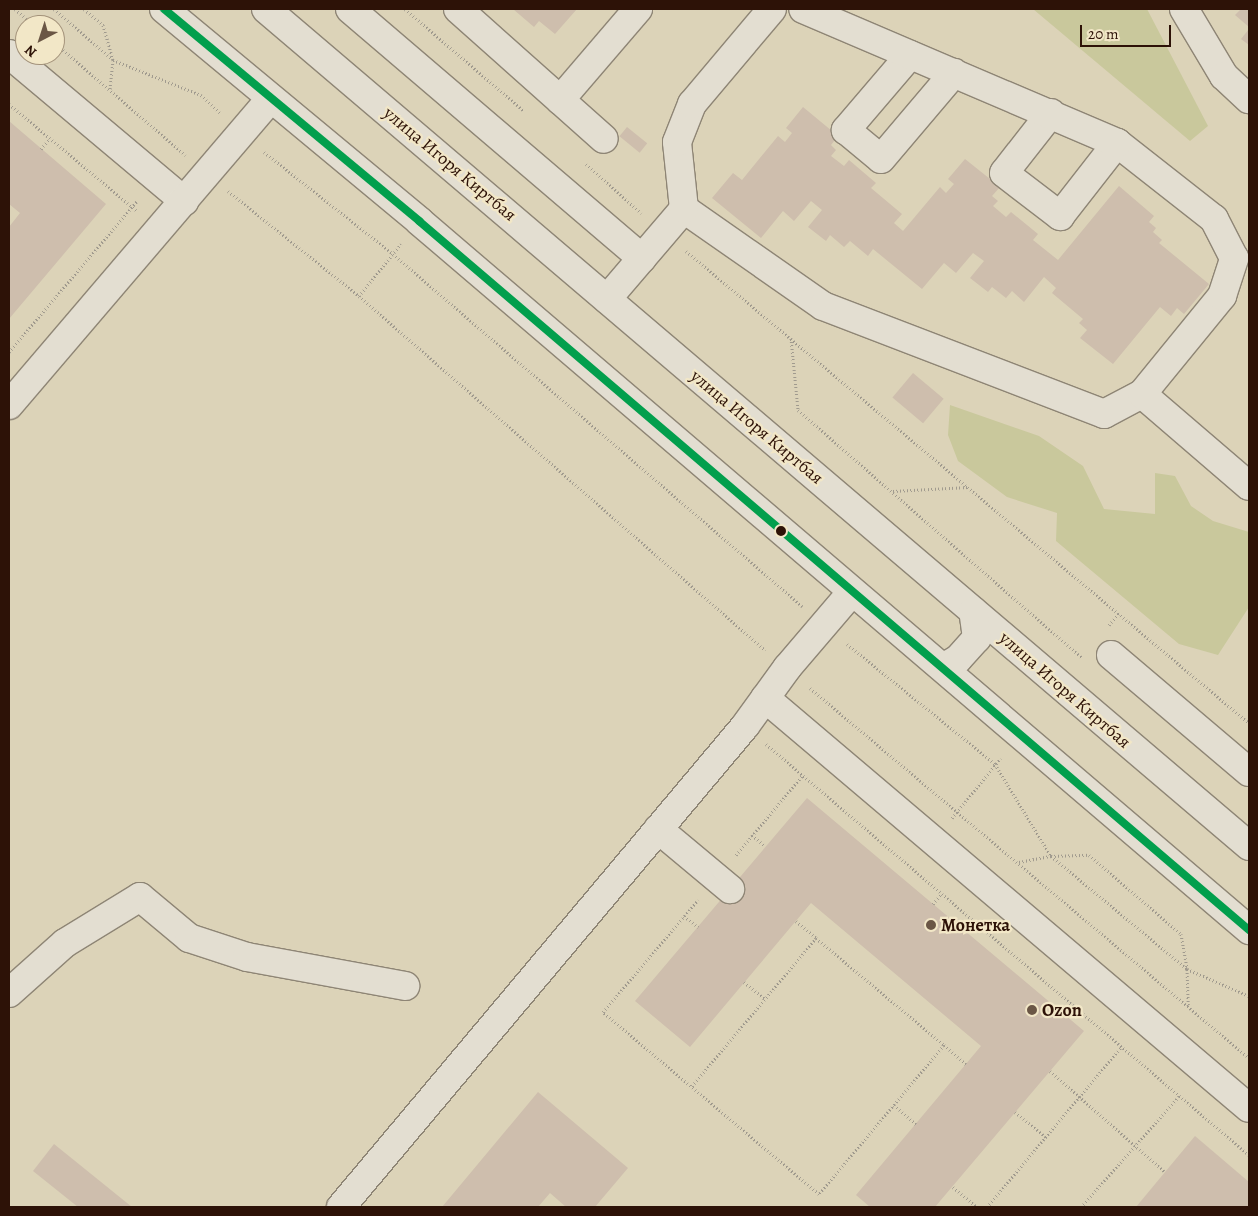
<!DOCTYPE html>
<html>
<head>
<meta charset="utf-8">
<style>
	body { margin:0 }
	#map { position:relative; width:1258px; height:1216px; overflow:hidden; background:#dcd3b8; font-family:Alegreya,serif }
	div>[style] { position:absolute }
	.green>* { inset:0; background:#c9c89c }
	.building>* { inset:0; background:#cebead; transform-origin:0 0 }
	.path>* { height:3px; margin-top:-1.5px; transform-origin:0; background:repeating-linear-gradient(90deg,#a09a8e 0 1px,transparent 0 3.5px) }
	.roads { filter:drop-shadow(1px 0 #8e8575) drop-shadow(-1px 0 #8e8575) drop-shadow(0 1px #8e8575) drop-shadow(0 -1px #8e8575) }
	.minor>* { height:28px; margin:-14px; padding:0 14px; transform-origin:14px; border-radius:14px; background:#e3ded1 }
	.bus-1>* { height:8px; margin:-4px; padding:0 4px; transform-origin:4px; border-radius:4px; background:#029f4d }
	.dots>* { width:14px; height:14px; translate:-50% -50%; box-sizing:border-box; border:2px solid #f2e7c7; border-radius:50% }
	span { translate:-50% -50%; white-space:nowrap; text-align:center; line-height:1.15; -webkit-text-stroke:4.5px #f2e7c7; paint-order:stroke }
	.street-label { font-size:18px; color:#2d1207 }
	.poi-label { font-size:18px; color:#2d1207; font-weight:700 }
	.left { translate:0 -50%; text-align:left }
	.frame { position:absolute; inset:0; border:10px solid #2d1207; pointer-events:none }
	.north { position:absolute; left:15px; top:15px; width:50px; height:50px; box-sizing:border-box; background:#f2e7c7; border:1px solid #a3927a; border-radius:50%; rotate:220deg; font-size:14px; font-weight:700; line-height:20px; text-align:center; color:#2d1207 }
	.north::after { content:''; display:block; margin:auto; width:18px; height:22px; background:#6a5645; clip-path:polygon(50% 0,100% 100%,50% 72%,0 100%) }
	.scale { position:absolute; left:1080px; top:25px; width:91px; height:22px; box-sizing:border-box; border:2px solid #2d1207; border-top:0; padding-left:6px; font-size:15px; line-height:18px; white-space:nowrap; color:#2d1207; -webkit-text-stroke:4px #f2e7c7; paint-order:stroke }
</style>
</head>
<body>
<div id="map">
	<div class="green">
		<div style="clip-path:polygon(1033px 9px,1147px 9px,1208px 126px,1190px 141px)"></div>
		<div style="clip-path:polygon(950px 405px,1039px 436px,1083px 466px,1104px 509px,1155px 514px,1155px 473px,1175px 476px,1191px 506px,1213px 521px,1249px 532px,1249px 607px,1218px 655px,1179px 644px,1056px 541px,1057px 513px,1007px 497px,958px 461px,948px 435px)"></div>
	</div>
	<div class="building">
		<div style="clip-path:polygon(513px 9px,577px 9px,555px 34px,539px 21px,534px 27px)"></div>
		<div style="clip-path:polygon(1241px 9px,1249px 9px,1249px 27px,1235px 15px)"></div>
		<div style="clip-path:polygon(1249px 29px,1249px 45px,1241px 39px)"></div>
		<div style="clip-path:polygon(803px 107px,838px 136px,831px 145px,836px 150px,831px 156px,844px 166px,849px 160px,876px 183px,871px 188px,902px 214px,894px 223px,903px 231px,940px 187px,946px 193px,954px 184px,948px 179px,965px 159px,1000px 187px,992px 196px,998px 201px,993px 206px,1006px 217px,1011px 212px,1038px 234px,1033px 240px,1058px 260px,1119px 186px,1154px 216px,1149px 222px,1156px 228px,1153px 232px,1162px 240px,1159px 243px,1209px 284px,1184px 314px,1177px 308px,1171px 316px,1160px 307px,1113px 364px,1080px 338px,1087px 330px,1079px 323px,1083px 319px,1052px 293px,1056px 288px,1044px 277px,1024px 302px,1012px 291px,1006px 298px,992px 287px,988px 292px,970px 278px,984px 261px,973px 253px,956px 273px,944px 263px,922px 289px,873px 249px,868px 256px,850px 241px,844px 247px,830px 235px,826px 241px,808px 227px,822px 210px,811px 201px,794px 221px,783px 211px,761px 238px,712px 198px,733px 173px,742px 180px,778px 136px,785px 142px,792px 133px,786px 128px)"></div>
		<div style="clip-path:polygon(9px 121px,106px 204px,9px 319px,9px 227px,20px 213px,9px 204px)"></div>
		<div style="left:627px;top:127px;width:26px;height:12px;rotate:39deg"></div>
		<div style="left:913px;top:373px;width:40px;height:32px;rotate:40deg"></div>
		<div style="clip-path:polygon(807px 798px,1084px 1031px,935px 1207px,870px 1207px,856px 1195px,981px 1046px,811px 903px,690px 1047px,635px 1001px)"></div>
		<div style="clip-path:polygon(538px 1092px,628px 1168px,595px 1207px,566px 1207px,550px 1193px,538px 1207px,442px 1207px)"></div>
		<div style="clip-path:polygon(1195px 1136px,1249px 1182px,1249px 1207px,1136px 1207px)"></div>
		<div style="clip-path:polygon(54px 1144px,132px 1207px,78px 1207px,33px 1171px)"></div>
	</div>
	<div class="path">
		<div style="left:15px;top:9px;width:25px;rotate:40deg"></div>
		<div style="left:54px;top:9px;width:78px;rotate:40.8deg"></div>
		<div style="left:113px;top:60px;width:95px;rotate:21.7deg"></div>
		<div style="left:201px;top:95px;width:26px;rotate:43deg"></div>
		<div style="left:84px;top:9px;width:25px;rotate:40deg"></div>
		<div style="left:103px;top:25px;width:36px;rotate:74deg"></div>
		<div style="left:113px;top:60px;width:30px;rotate:96deg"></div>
		<div style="left:405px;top:9px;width:157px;rotate:40.6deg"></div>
		<div style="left:55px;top:43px;width:172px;rotate:40.7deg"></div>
		<div style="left:9px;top:104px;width:167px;rotate:39.9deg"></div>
		<div style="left:41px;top:149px;width:13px;rotate:-51deg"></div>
		<div style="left:264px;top:152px;width:164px;rotate:38.3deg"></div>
		<div style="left:393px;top:254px;width:540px;rotate:40.72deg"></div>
		<div style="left:586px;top:164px;width:74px;rotate:41.7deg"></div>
		<div style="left:228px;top:191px;width:168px;rotate:38.7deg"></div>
		<div style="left:359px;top:296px;width:539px;rotate:41.09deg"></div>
		<div style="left:686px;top:251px;width:735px;rotate:39.98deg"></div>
		<div style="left:359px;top:296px;width:67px;rotate:-51.1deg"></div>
		<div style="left:791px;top:338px;width:72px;rotate:84.4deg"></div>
		<div style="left:798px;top:410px;width:376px;rotate:41.1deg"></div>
		<div style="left:9px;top:352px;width:199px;rotate:-49.7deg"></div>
		<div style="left:893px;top:491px;width:76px;rotate:-3deg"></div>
		<div style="left:1109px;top:625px;width:17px;rotate:-50deg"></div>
		<div style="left:847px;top:644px;width:191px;rotate:39deg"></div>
		<div style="left:995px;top:764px;width:108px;rotate:58.7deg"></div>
		<div style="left:1051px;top:856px;width:177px;rotate:39.7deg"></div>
		<div style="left:1187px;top:969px;width:68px;rotate:23.5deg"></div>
		<div style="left:810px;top:688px;width:574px;rotate:40.13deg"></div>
		<div style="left:766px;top:744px;width:634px;rotate:40.4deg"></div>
		<div style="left:952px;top:818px;width:77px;rotate:-50.8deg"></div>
		<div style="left:752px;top:835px;width:17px;rotate:40deg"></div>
		<div style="left:736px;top:855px;width:104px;rotate:-50.1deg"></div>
		<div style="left:1019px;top:862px;width:33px;rotate:-11deg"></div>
		<div style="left:1051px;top:856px;width:38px;rotate:-2deg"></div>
		<div style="left:1089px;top:855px;width:121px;rotate:40.7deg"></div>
		<div style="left:1181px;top:934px;width:36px;rotate:80deg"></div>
		<div style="left:1187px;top:969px;width:37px;rotate:88deg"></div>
		<div style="left:933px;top:904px;width:14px;rotate:-51deg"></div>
		<div style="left:684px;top:916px;width:18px;rotate:38deg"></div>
		<div style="left:796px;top:921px;width:26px;rotate:40deg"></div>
		<div style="left:744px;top:982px;width:27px;rotate:39deg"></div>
		<div style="left:944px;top:1045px;width:29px;rotate:41deg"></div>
		<div style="left:1050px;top:1071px;width:153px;rotate:41.3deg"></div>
		<div style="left:692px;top:1086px;width:193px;rotate:-50deg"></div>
		<div style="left:816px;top:938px;width:167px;rotate:39.9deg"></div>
		<div style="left:944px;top:1045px;width:194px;rotate:130deg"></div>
		<div style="left:819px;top:1194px;width:282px;rotate:-139.9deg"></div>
		<div style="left:603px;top:1012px;width:147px;rotate:-49.7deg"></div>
		<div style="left:894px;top:1105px;width:29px;rotate:41deg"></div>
		<div style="left:1015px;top:1112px;width:40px;rotate:39deg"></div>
		<div style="left:953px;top:1187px;width:31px;rotate:40deg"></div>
		<div style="left:987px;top:1207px;width:210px;rotate:-50deg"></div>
		<div style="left:1081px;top:1207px;width:149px;rotate:-48.5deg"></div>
	</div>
	<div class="roads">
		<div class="minor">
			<div style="left:164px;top:9px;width:332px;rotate:39.7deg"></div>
			<div style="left:419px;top:221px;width:1092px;rotate:40.5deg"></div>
			<div style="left:266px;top:9px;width:1291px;rotate:40.41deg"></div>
			<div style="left:350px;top:9px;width:384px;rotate:40.5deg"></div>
			<div style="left:458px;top:9px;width:195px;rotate:41.7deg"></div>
			<div style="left:1184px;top:9px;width:78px;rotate:59.2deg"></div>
			<div style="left:1224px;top:76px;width:34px;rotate:43deg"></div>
			<div style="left:9px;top:54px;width:229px;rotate:40deg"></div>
			<div style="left:910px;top:55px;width:99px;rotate:130.5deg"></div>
			<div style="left:846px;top:130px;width:45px;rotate:39.6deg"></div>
			<div style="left:881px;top:159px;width:113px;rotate:-49.7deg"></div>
			<div style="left:560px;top:100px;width:120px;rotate:-49.4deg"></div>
			<div style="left:1051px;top:113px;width:76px;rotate:128.1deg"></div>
			<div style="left:1004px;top:173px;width:71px;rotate:37.5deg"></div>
			<div style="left:1060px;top:216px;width:93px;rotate:-52deg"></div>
			<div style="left:684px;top:209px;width:169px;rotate:34.9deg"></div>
			<div style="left:823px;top:306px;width:301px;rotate:21deg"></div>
			<div style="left:1104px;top:414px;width:43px;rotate:-27.8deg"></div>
			<div style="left:1142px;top:394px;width:127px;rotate:-50.8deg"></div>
			<div style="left:1222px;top:296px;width:40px;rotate:-72deg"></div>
			<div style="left:1234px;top:258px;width:44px;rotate:-117.1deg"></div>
			<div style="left:1214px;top:219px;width:123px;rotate:-141.9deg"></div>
			<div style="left:1117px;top:143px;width:341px;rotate:-156.9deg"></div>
			<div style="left:607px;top:299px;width:118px;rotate:-49.5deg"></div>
			<div style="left:684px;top:209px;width:67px;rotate:-96deg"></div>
			<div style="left:677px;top:142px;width:41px;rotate:-68.5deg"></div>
			<div style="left:692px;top:104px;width:124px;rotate:-49.9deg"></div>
			<div style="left:1142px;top:394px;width:141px;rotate:40.7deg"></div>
			<div style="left:9px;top:405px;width:402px;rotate:-49.5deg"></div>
			<div style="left:1111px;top:655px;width:181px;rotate:40.3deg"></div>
			<div style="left:944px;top:667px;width:16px;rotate:-30deg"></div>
			<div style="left:958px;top:659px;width:28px;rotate:-48deg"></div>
			<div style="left:977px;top:638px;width:27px;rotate:-98deg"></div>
			<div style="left:765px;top:698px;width:634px;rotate:40.27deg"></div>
			<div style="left:658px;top:829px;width:94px;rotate:39.8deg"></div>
			<div style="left:9px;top:993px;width:75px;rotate:-41.8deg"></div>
			<div style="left:65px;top:943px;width:88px;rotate:-31.5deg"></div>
			<div style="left:140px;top:897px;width:64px;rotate:39.9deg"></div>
			<div style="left:189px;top:938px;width:61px;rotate:18.1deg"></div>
			<div style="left:247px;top:957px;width:161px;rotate:10.4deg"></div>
			<div style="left:341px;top:1207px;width:628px;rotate:-49.97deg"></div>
			<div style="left:745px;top:726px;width:72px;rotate:-54.1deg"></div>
			<div style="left:787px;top:668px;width:100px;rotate:-49.5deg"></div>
		</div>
	</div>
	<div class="bus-1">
		<div style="left:164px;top:9px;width:332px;rotate:39.7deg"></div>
		<div style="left:419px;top:221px;width:1092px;rotate:40.5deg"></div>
	</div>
	<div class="dots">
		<div style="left:781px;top:531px;background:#2d1207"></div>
		<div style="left:931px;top:925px;background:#6a5645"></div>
		<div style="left:1032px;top:1010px;background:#6a5645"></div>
	</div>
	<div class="street-label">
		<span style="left:450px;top:164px;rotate:40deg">улица Игоря Киртбая</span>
		<span style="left:757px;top:427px;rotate:40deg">улица Игоря Киртбая</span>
		<span style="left:1065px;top:690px;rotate:41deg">улица Игоря Киртбая</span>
	</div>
	<div class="poi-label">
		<span class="left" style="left:941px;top:925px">Монетка</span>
		<span class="left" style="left:1042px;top:1010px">Ozon</span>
	</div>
	<div class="frame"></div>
	<div class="north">N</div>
	<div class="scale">20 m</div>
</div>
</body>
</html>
